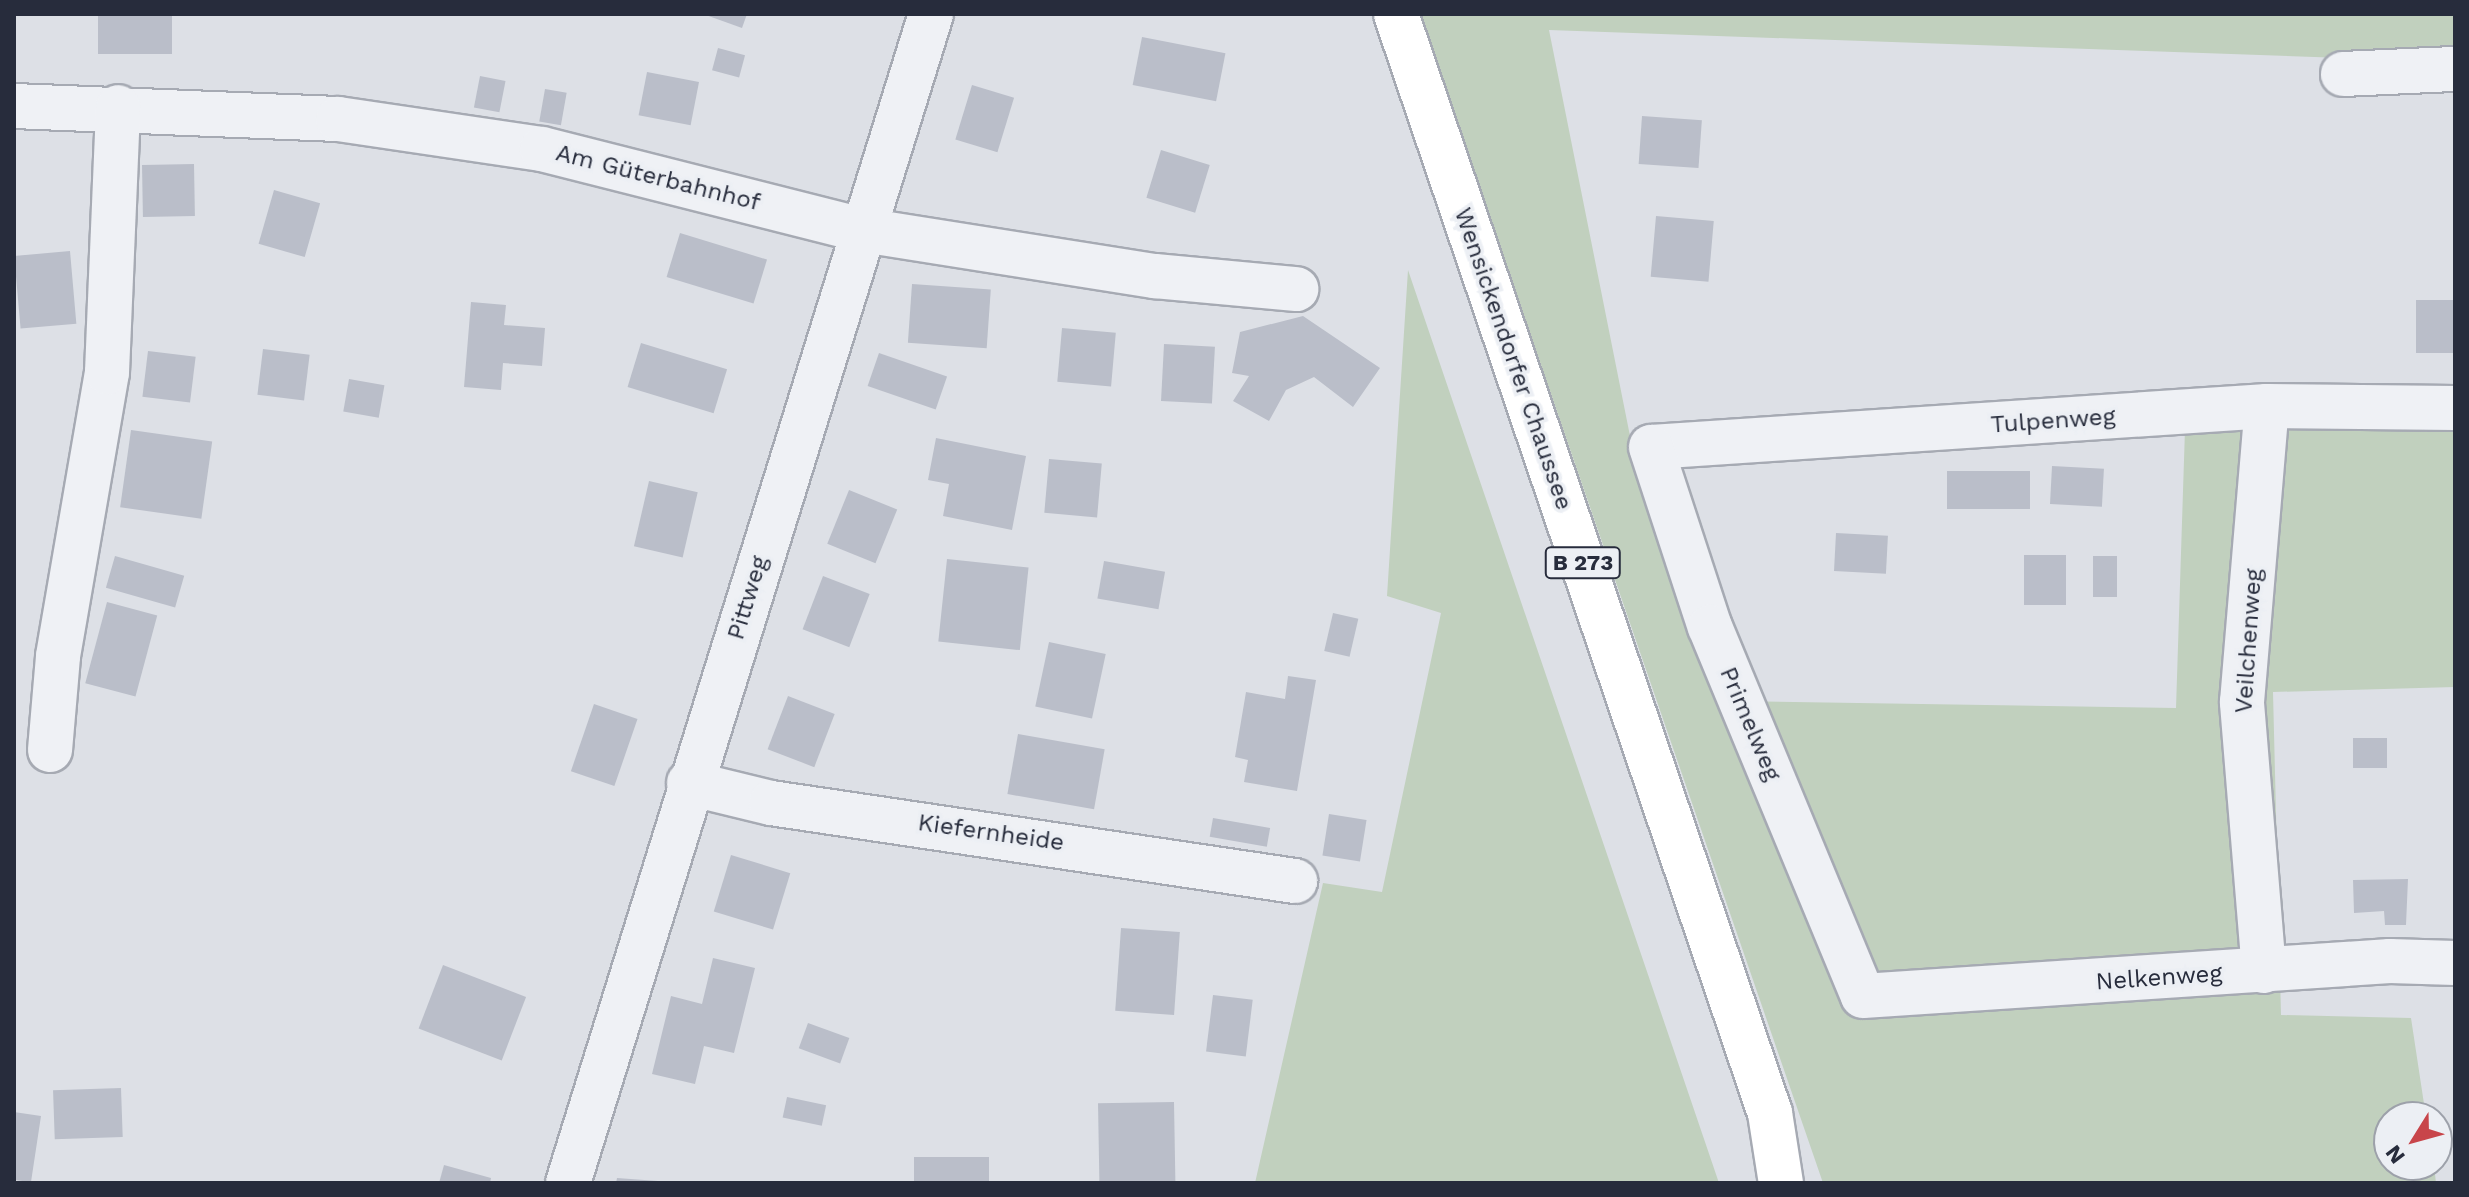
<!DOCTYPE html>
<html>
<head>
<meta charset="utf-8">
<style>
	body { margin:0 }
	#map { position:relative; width:2469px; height:1197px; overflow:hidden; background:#dde0e6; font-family:"Work Sans",sans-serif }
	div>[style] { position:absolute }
	.green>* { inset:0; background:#c1d0be }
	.building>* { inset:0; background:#babec9; transform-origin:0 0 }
	.roads { filter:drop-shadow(2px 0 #a6aab3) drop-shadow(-2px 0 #a6aab3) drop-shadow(0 2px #a6aab3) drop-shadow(0 -2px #a6aab3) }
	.minor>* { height:44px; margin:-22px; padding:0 22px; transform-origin:22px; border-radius:22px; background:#eff1f5 }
	.major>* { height:44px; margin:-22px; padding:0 22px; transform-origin:22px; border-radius:22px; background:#fff }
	span { translate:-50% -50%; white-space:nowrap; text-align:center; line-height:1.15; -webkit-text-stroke:7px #eceff4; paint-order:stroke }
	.shield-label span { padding:2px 6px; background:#eceff4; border:2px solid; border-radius:6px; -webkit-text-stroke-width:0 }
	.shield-label { font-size:22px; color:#272c3c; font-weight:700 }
	.street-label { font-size:24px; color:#272c3c }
	.frame { position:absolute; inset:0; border:16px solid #272c3c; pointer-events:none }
	.north { position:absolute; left:2373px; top:1101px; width:80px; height:80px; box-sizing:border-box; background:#eceff4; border:2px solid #9da1aa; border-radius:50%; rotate:233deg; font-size:22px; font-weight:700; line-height:32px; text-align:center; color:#272c3c }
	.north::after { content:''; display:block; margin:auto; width:28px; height:36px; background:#c8454a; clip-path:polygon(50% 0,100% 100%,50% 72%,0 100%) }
</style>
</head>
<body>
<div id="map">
	<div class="green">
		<div style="clip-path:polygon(1420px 14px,2455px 14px,2455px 56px,2428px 61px,1549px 30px,1636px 466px,1732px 701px,2176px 708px,2185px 429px,2455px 425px,2455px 687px,2273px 692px,2281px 1015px,2411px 1018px,2426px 1117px,2389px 1117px,2389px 1165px,2434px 1165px,2436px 1183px,1823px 1183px)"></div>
		<div style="clip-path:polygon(1408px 270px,1719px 1183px,1255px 1183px,1323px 883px,1382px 892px,1441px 613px,1387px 596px)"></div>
	</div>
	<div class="building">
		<div style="left:98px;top:14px;width:74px;height:40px"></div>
		<div style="clip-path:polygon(703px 14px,747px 14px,742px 28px)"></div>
		<div style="left:1142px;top:37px;width:85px;height:49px;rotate:11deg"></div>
		<div style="left:718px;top:48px;width:28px;height:23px;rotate:15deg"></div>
		<div style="left:647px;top:72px;width:53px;height:44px;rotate:11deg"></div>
		<div style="left:480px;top:76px;width:26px;height:32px;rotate:11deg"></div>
		<div style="left:972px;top:85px;width:44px;height:57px;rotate:17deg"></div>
		<div style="left:545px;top:89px;width:22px;height:33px;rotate:10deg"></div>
		<div style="left:1642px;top:116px;width:60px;height:48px;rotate:4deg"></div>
		<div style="left:1161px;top:150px;width:51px;height:50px;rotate:17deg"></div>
		<div style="left:194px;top:164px;width:52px;height:52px;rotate:89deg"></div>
		<div style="left:274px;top:190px;width:48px;height:56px;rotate:16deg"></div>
		<div style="left:1656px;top:216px;width:58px;height:61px;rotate:5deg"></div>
		<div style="left:680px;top:233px;width:91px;height:46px;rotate:17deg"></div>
		<div style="left:70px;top:251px;width:73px;height:56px;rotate:85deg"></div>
		<div style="left:912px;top:284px;width:79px;height:59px;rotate:4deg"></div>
		<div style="left:2455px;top:300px;width:53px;height:39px;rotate:90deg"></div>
		<div style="clip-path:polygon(471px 302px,506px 305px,504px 325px,545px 328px,542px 366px,503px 363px,501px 390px,464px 387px)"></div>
		<div style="clip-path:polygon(1303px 316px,1380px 368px,1353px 407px,1314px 377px,1286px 390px,1269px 421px,1233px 401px,1249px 376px,1232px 373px,1240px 332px)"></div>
		<div style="left:1062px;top:328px;width:54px;height:54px;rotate:5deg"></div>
		<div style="left:641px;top:343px;width:90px;height:46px;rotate:17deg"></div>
		<div style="left:1164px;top:344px;width:51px;height:57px;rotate:3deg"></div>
		<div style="left:263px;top:349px;width:47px;height:46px;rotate:7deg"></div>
		<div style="left:148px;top:351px;width:48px;height:46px;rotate:7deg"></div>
		<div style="left:879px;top:353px;width:72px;height:35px;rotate:19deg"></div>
		<div style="left:349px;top:379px;width:36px;height:33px;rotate:10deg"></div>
		<div style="left:131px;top:430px;width:82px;height:78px;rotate:8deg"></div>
		<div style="clip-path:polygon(936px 438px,1026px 456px,1012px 530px,943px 516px,949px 484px,928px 480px)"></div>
		<div style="left:1049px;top:459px;width:53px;height:54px;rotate:5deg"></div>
		<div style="left:2052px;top:466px;width:52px;height:38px;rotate:3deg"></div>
		<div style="left:2030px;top:471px;width:38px;height:83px;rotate:90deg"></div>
		<div style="left:649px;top:481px;width:50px;height:67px;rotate:13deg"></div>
		<div style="left:849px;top:490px;width:52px;height:58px;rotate:22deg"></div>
		<div style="left:1836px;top:533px;width:52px;height:38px;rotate:3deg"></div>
		<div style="left:2024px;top:555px;width:42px;height:50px"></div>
		<div style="left:115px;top:556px;width:72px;height:33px;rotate:16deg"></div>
		<div style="left:2093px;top:556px;width:24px;height:41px"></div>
		<div style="left:947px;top:559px;width:82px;height:83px;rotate:6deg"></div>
		<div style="left:1104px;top:561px;width:62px;height:38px;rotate:10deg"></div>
		<div style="left:823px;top:576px;width:50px;height:57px;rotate:21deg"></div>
		<div style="left:107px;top:602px;width:52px;height:84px;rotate:15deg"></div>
		<div style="left:1333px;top:613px;width:26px;height:39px;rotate:13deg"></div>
		<div style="left:1049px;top:642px;width:58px;height:66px;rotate:12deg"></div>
		<div style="clip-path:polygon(1288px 676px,1316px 680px,1297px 791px,1244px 782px,1248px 760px,1235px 757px,1246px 692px,1285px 699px)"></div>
		<div style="left:788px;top:696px;width:50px;height:57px;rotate:21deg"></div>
		<div style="left:594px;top:704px;width:46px;height:71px;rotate:19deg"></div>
		<div style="left:1018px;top:734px;width:88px;height:61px;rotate:10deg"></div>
		<div style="left:2353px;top:738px;width:34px;height:30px"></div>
		<div style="left:1329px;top:814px;width:38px;height:42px;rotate:9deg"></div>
		<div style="left:1213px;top:818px;width:58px;height:19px;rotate:10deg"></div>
		<div style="left:731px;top:855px;width:62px;height:59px;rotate:17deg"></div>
		<div style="clip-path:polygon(2408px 879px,2406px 925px,2385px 925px,2384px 911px,2354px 913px,2353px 880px)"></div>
		<div style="left:1121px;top:928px;width:59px;height:83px;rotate:4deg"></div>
		<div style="clip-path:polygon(713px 958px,755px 968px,734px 1053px,704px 1046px,695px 1084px,652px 1074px,671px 996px,702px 1004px)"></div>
		<div style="left:443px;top:965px;width:89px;height:68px;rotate:21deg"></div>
		<div style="left:1213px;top:995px;width:40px;height:57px;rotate:7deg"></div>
		<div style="left:808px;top:1023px;width:44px;height:27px;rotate:20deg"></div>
		<div style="left:121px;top:1088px;width:49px;height:68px;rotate:88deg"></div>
		<div style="left:787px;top:1097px;width:40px;height:21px;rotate:12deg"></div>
		<div style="left:1174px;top:1102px;width:81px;height:76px;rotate:89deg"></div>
		<div style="clip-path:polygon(14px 1112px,41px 1116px,31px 1182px,14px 1180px)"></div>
		<div style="left:989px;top:1157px;width:26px;height:75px;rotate:90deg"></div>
		<div style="clip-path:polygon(444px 1165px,491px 1178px,490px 1183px,439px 1183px)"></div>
		<div style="clip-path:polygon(617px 1178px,658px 1181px,658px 1183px,616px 1183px)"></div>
	</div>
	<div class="roads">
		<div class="minor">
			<div style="left:2343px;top:74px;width:112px;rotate:-2.6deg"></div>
			<div style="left:14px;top:106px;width:324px;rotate:2.3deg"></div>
			<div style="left:338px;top:119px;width:206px;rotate:8.4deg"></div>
			<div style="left:542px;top:149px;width:331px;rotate:14.2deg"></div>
			<div style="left:863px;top:230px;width:296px;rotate:9deg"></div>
			<div style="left:1155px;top:276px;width:142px;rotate:5.3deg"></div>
			<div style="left:2455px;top:408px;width:188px;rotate:-179.4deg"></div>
			<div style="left:2267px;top:406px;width:617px;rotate:176.19deg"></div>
			<div style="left:1651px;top:447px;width:189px;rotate:71.9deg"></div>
			<div style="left:1710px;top:627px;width:399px;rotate:67.5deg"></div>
			<div style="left:1863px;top:996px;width:528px;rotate:-3.8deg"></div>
			<div style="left:2390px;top:961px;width:65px;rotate:1.8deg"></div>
			<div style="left:50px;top:750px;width:94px;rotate:-85.1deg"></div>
			<div style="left:58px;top:656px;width:288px;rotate:-80.2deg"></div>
			<div style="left:107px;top:372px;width:265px;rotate:-87.6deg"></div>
			<div style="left:689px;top:783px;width:84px;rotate:13.7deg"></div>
			<div style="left:771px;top:803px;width:530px;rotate:8.47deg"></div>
			<div style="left:2264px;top:971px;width:270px;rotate:-94.7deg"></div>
			<div style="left:2242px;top:702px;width:297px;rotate:-85.2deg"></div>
			<div style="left:568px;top:1183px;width:1224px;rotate:-72.75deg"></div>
		</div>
		<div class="major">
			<div style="left:1396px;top:14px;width:1161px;rotate:71.21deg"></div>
			<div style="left:1770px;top:1113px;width:71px;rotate:81.1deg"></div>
		</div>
	</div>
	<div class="shield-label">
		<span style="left:1583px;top:563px">B 273</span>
	</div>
	<div class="street-label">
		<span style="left:658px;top:178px;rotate:14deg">Am Güterbahnhof</span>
		<span style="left:1513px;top:359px;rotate:71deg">Wensickendorfer Chaussee</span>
		<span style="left:2053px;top:421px;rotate:-4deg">Tulpenweg</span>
		<span style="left:748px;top:598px;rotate:-73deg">Pittweg</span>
		<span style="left:2249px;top:641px;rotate:-86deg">Veilchenweg</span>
		<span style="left:1750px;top:724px;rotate:67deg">Primelweg</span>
		<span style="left:991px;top:833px;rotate:8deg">Kiefernheide</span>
		<span style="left:2159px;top:978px;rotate:-4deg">Nelkenweg</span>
	</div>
	<div class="frame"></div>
	<div class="north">N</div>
</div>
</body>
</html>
